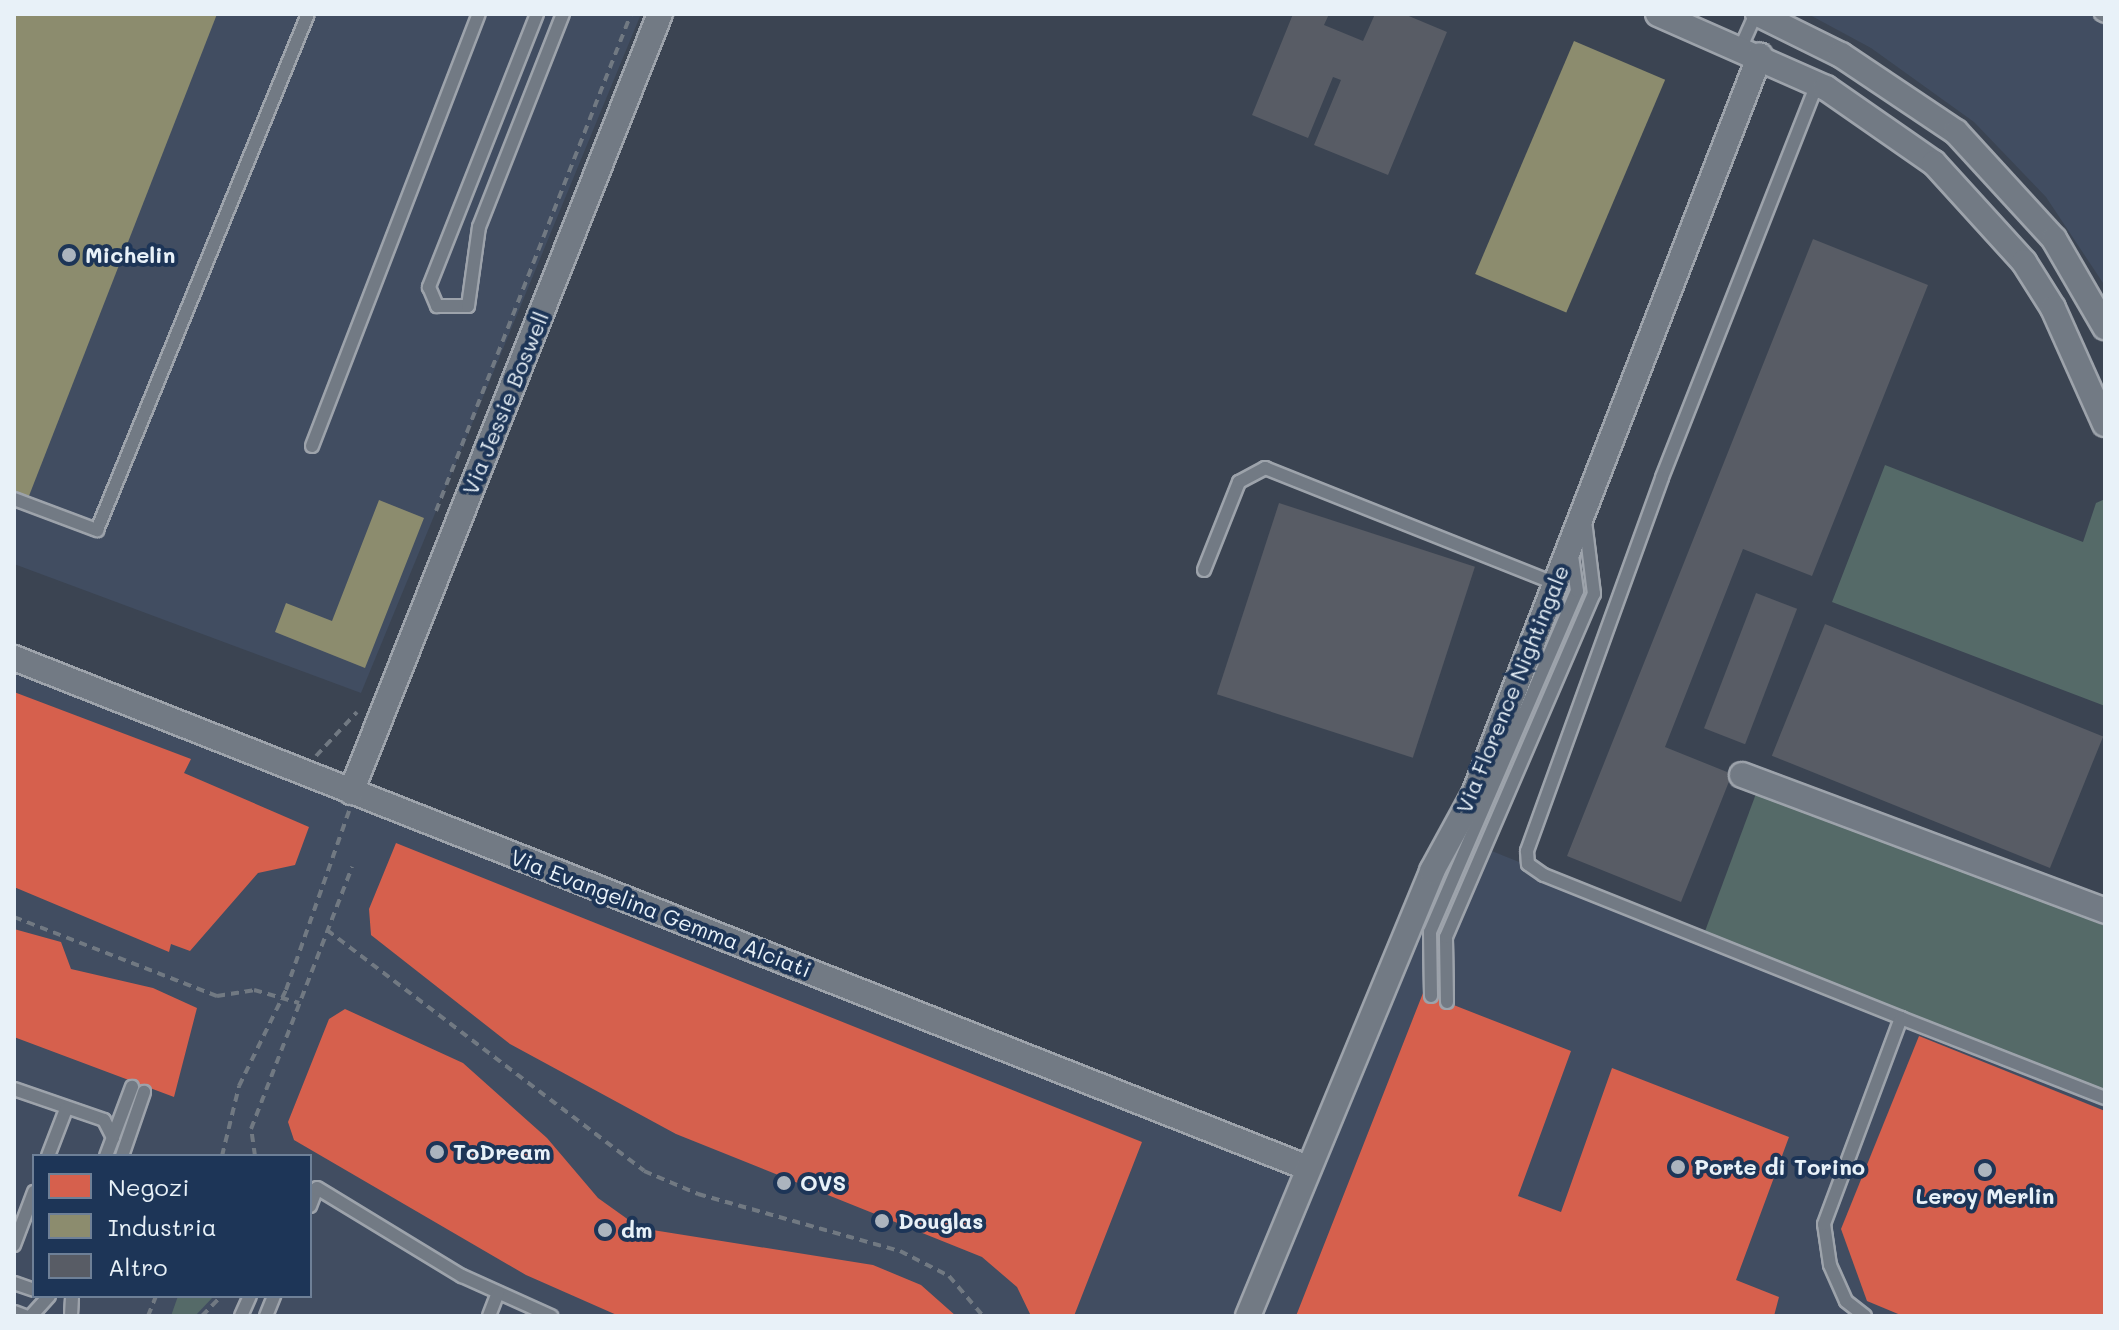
<!DOCTYPE html>
<html>
<head>
<meta charset="utf-8">
<style>
	body { margin:0 }
	#map { position:relative; width:2119px; height:1330px; overflow:hidden; background:#3b4452; font-family:Mali,sans-serif }
	div>[style] { position:absolute }
	.built>* { inset:0; background:#414d61 }
	.green>* { inset:0; background:#556a68 }
	.shops>* { inset:0; background:#d6604d }
	.industry>* { inset:0; background:#8c8c6e; transform-origin:0 0 }
	.building>* { inset:0; background:#585c65; transform-origin:0 0 }
	.path>* { height:4px; margin-top:-2px; transform-origin:0; background:repeating-linear-gradient(90deg,#717982 0 8px,transparent 0 14px) }
	.roads { filter:drop-shadow(2px 0 #9da3ab) drop-shadow(-2px 0 #9da3ab) drop-shadow(0 2px #9da3ab) drop-shadow(0 -2px #9da3ab) }
	.service>* { height:12px; margin:-6px; padding:0 6px; transform-origin:6px; border-radius:6px; background:#727a84 }
	.minor>* { height:24px; margin:-12px; padding:0 12px; transform-origin:12px; border-radius:12px; background:#727a84 }
	.dots>* { width:22px; height:22px; translate:-50% -50%; box-sizing:border-box; border:4px solid #1d3557; border-radius:50% }
	span { translate:-50% -50%; white-space:nowrap; text-align:center; line-height:1.15; -webkit-text-stroke:8px #1d3557; paint-order:stroke }
	.poi-label { font-size:22px; color:#e8f1f8; font-weight:700 }
	.left { translate:0 -50%; text-align:left }
	.street-label { font-size:22px; color:#e8f1f8 }
	.frame { position:absolute; inset:0; border:16px solid #e8f1f8; pointer-events:none }
	.legend { position:absolute; left:32px; top:1154px; width:280px; height:144px; box-sizing:border-box; background:#1d3557; border:2px solid #6e8097; margin:0; padding:10px 14px; list-style:none; font-size:24px; color:#e8f1f8 }
	.legend li { display:flex; align-items:center; gap:16px; height:40px }
	.legend b { width:40px; border:2px solid #6e8097 }
</style>
</head>
<body>
<div id="map">
	<div class="built">
		<div style="clip-path:polygon(14px 14px,641px 14px,361px 693px,14px 564px)"></div>
		<div style="clip-path:polygon(1808px 14px,2105px 14px,2105px 286px,2046px 197px,1974px 122px,1871px 48px)"></div>
		<div style="clip-path:polygon(evenodd,14px 656px,1308px 1168px,1452px 835px,2105px 1098px,2105px 1316px,14px 1316px,14px 656px,34px 1156px,310px 1156px,310px 1296px,34px 1296px,34px 1156px)"></div>
	</div>
	<div class="green">
		<div style="clip-path:polygon(1885px 465px,2083px 542px,2096px 503px,2105px 499px,2105px 706px,1832px 602px)"></div>
		<div style="clip-path:polygon(1757px 791px,2105px 926px,2105px 1093px,1704px 934px)"></div>
		<div style="clip-path:polygon(178px 1296px,214px 1296px,195px 1316px,171px 1316px)"></div>
	</div>
	<div class="shops">
		<div style="clip-path:polygon(14px 692px,191px 759px,184px 773px,309px 827px,295px 865px,258px 873px,190px 951px,171px 944px,169px 952px,14px 887px)"></div>
		<div style="clip-path:polygon(396px 843px,1142px 1142px,1074px 1316px,1031px 1316px,1017px 1287px,982px 1257px,676px 1134px,510px 1044px,371px 935px,369px 909px)"></div>
		<div style="clip-path:polygon(14px 929px,61px 942px,71px 969px,153px 988px,197px 1008px,174px 1097px,14px 1037px)"></div>
		<div style="clip-path:polygon(1423px 993px,1571px 1051px,1518px 1196px,1561px 1212px,1612px 1068px,1789px 1137px,1736px 1280px,1779px 1297px,1774px 1316px,1296px 1316px)"></div>
		<div style="clip-path:polygon(345px 1009px,463px 1063px,547px 1138px,598px 1198px,640px 1228px,873px 1265px,921px 1285px,956px 1316px,619px 1316px,526px 1275px,294px 1140px,288px 1122px,329px 1019px)"></div>
		<div style="clip-path:polygon(1919px 1036px,2105px 1111px,2105px 1316px,1903px 1316px,1867px 1301px,1841px 1229px)"></div>
	</div>
	<div class="industry">
		<div style="clip-path:polygon(14px 14px,217px 14px,27px 501px,14px 495px)"></div>
		<div style="left:1574px;top:41px;width:99px;height:253px;rotate:23deg"></div>
		<div style="clip-path:polygon(379px 500px,424px 518px,365px 668px,275px 632px,286px 603px,332px 621px)"></div>
	</div>
	<div class="building">
		<div style="clip-path:polygon(1293px 14px,1329px 14px,1324px 25px,1363px 41px,1375px 14px,1404px 14px,1447px 32px,1388px 175px,1314px 145px,1341px 80px,1333px 77px,1308px 138px,1252px 115px)"></div>
		<div style="clip-path:polygon(1813px 239px,1928px 285px,1812px 576px,1743px 549px,1665px 747px,1732px 774px,1681px 902px,1567px 856px)"></div>
		<div style="left:1279px;top:503px;width:206px;height:201px;rotate:18deg"></div>
		<div style="left:1756px;top:593px;width:44px;height:145px;rotate:21deg"></div>
		<div style="left:1825px;top:624px;width:300px;height:142px;rotate:22deg"></div>
	</div>
	<div class="path">
		<div style="left:436px;top:511px;width:534px;rotate:-68.58deg"></div>
		<div style="left:316px;top:756px;width:60px;rotate:-47deg"></div>
		<div style="left:14px;top:917px;width:218px;rotate:21.3deg"></div>
		<div style="left:217px;top:996px;width:37px;rotate:-9deg"></div>
		<div style="left:254px;top:990px;width:47px;rotate:16.1deg"></div>
		<div style="left:327px;top:930px;width:398px;rotate:37.2deg"></div>
		<div style="left:644px;top:1171px;width:59px;rotate:23.1deg"></div>
		<div style="left:698px;top:1194px;width:210px;rotate:15.8deg"></div>
		<div style="left:900px;top:1251px;width:55px;rotate:27deg"></div>
		<div style="left:949px;top:1276px;width:52px;rotate:49.6deg"></div>
		<div style="left:222px;top:1156px;width:72px;rotate:-76.3deg"></div>
		<div style="left:239px;top:1086px;width:107px;rotate:-63.9deg"></div>
		<div style="left:286px;top:990px;width:190px;rotate:-70.6deg"></div>
		<div style="left:255px;top:1156px;width:27px;rotate:-98deg"></div>
		<div style="left:251px;top:1129px;width:281px;rotate:-68.9deg"></div>
		<div style="left:148px;top:1316px;width:22px;rotate:-68deg"></div>
		<div style="left:202px;top:1316px;width:28px;rotate:-46deg"></div>
	</div>
	<div class="roads">
		<div class="service">
			<div style="left:537px;top:14px;width:294px;rotate:111.6deg"></div>
			<div style="left:429px;top:287px;width:21px;rotate:67deg"></div>
			<div style="left:437px;top:306px;width:31px"></div>
			<div style="left:468px;top:306px;width:80px;rotate:-82.1deg"></div>
			<div style="left:479px;top:227px;width:229px;rotate:-68.5deg"></div>
			<div style="left:2101px;top:14px;width:4px;rotate:27deg"></div>
			<div style="left:1741px;top:47px;width:36px;rotate:-66deg"></div>
			<div style="left:1817px;top:84px;width:423px;rotate:111.5deg"></div>
			<div style="left:1662px;top:478px;width:397px;rotate:109.9deg"></div>
			<div style="left:1527px;top:851px;width:13px;rotate:86deg"></div>
			<div style="left:1528px;top:864px;width:19px;rotate:35deg"></div>
			<div style="left:1544px;top:875px;width:385px;rotate:21.8deg"></div>
			<div style="left:312px;top:446px;width:463px;rotate:-68.9deg"></div>
			<div style="left:14px;top:499px;width:89px;rotate:20.5deg"></div>
			<div style="left:97px;top:530px;width:557px;rotate:-67.76deg"></div>
			<div style="left:1204px;top:570px;width:95px;rotate:-68.3deg"></div>
			<div style="left:1239px;top:482px;width:30px;rotate:-28deg"></div>
			<div style="left:1265px;top:468px;width:311px;rotate:21.7deg"></div>
			<div style="left:1431px;top:996px;width:64px;rotate:-90.9deg"></div>
			<div style="left:1430px;top:932px;width:371px;rotate:-66.7deg"></div>
			<div style="left:1577px;top:591px;width:35px;rotate:-98deg"></div>
			<div style="left:1447px;top:1002px;width:65px;rotate:-90.9deg"></div>
			<div style="left:1446px;top:937px;width:374px;rotate:-66.7deg"></div>
			<div style="left:1594px;top:594px;width:74px;rotate:-97deg"></div>
			<div style="left:14px;top:1089px;width:95px;rotate:19deg"></div>
			<div style="left:104px;top:1120px;width:20px;rotate:63deg"></div>
			<div style="left:48px;top:1156px;width:50px;rotate:-69deg"></div>
			<div style="left:106px;top:1156px;width:74px;rotate:-69.4deg"></div>
			<div style="left:122px;top:1156px;width:68px;rotate:-71deg"></div>
			<div style="left:310px;top:1206px;width:19px;rotate:-69deg"></div>
			<div style="left:317px;top:1188px;width:170px;rotate:31.3deg"></div>
			<div style="left:462px;top:1276px;width:98px;rotate:24.2deg"></div>
			<div style="left:14px;top:1245px;width:57px;rotate:-69.3deg"></div>
			<div style="left:14px;top:1283px;width:21px;rotate:19deg"></div>
			<div style="left:14px;top:1312px;width:12px;rotate:20deg"></div>
			<div style="left:31px;top:1316px;width:27px;rotate:-48deg"></div>
			<div style="left:71px;top:1316px;width:20px;rotate:-87deg"></div>
			<div style="left:241px;top:1316px;width:22px;rotate:-66deg"></div>
			<div style="left:266px;top:1316px;width:22px;rotate:-68deg"></div>
			<div style="left:489px;top:1316px;width:25px;rotate:-69deg"></div>
			<div style="left:1865px;top:1316px;width:24px;rotate:-142deg"></div>
			<div style="left:1846px;top:1301px;width:39px;rotate:-114deg"></div>
			<div style="left:1830px;top:1265px;width:41px;rotate:-98.3deg"></div>
			<div style="left:1824px;top:1224px;width:220px;rotate:-69.5deg"></div>
			<div style="left:1901px;top:1018px;width:219px;rotate:21.4deg"></div>
		</div>
		<div class="minor">
			<div style="left:1658px;top:14px;width:184px;rotate:23.8deg"></div>
			<div style="left:1826px;top:88px;width:131px;rotate:34.8deg"></div>
			<div style="left:1934px;top:163px;width:134px;rotate:47.7deg"></div>
			<div style="left:2024px;top:262px;width:54px;rotate:57.8deg"></div>
			<div style="left:2053px;top:308px;width:127px;rotate:65.9deg"></div>
			<div style="left:1758px;top:14px;width:93px;rotate:26.3deg"></div>
			<div style="left:1841px;top:55px;width:138px;rotate:33.8deg"></div>
			<div style="left:1956px;top:132px;width:145px;rotate:47.5deg"></div>
			<div style="left:2054px;top:239px;width:102px;rotate:59.9deg"></div>
			<div style="left:14px;top:658px;width:1391px;rotate:21.51deg"></div>
			<div style="left:1742px;top:775px;width:388px;rotate:20.5deg"></div>
			<div style="left:351px;top:792px;width:837px;rotate:-68.34deg"></div>
			<div style="left:1248px;top:1316px;width:482px;rotate:-67.5deg"></div>
			<div style="left:1432px;top:871px;width:88px;rotate:-61.4deg"></div>
			<div style="left:1474px;top:794px;width:792px;rotate:-68.84deg"></div>
		</div>
	</div>
	<div class="dots">
		<div style="left:69px;top:255px;background:#abb4be"></div>
		<div style="left:437px;top:1152px;background:#abb4be"></div>
		<div style="left:1678px;top:1167px;background:#abb4be"></div>
		<div style="left:1985px;top:1170px;background:#abb4be"></div>
		<div style="left:784px;top:1183px;background:#abb4be"></div>
		<div style="left:882px;top:1221px;background:#abb4be"></div>
		<div style="left:605px;top:1230px;background:#abb4be"></div>
	</div>
	<div class="poi-label">
		<span class="left" style="left:85px;top:255px">Michelin</span>
		<span class="left" style="left:453px;top:1152px">ToDream</span>
		<span class="left" style="left:1694px;top:1167px">Porte di Torino</span>
		<span class="left" style="left:800px;top:1183px">OVS</span>
		<span style="left:1985px;top:1196px">Leroy Merlin</span>
		<span class="left" style="left:898px;top:1221px">Douglas</span>
		<span class="left" style="left:621px;top:1230px">dm</span>
	</div>
	<div class="street-label">
		<span style="left:505px;top:403px;rotate:-68deg">Via Jessie Boswell</span>
		<span style="left:1512px;top:689px;rotate:-68deg">Via Florence Nightingale</span>
		<span style="left:661px;top:913px;rotate:21deg">Via Evangelina Gemma Alciati</span>
	</div>
	<div class="frame"></div>
	<ul class="legend">
	<li><b style="height:22px;background:#d6604d"></b>Negozi</li>
	<li><b style="height:22px;background:#8c8c6e"></b>Industria</li>
	<li><b style="height:22px;background:#585c65"></b>Altro</li>
	</ul>
</div>
</body>
</html>
